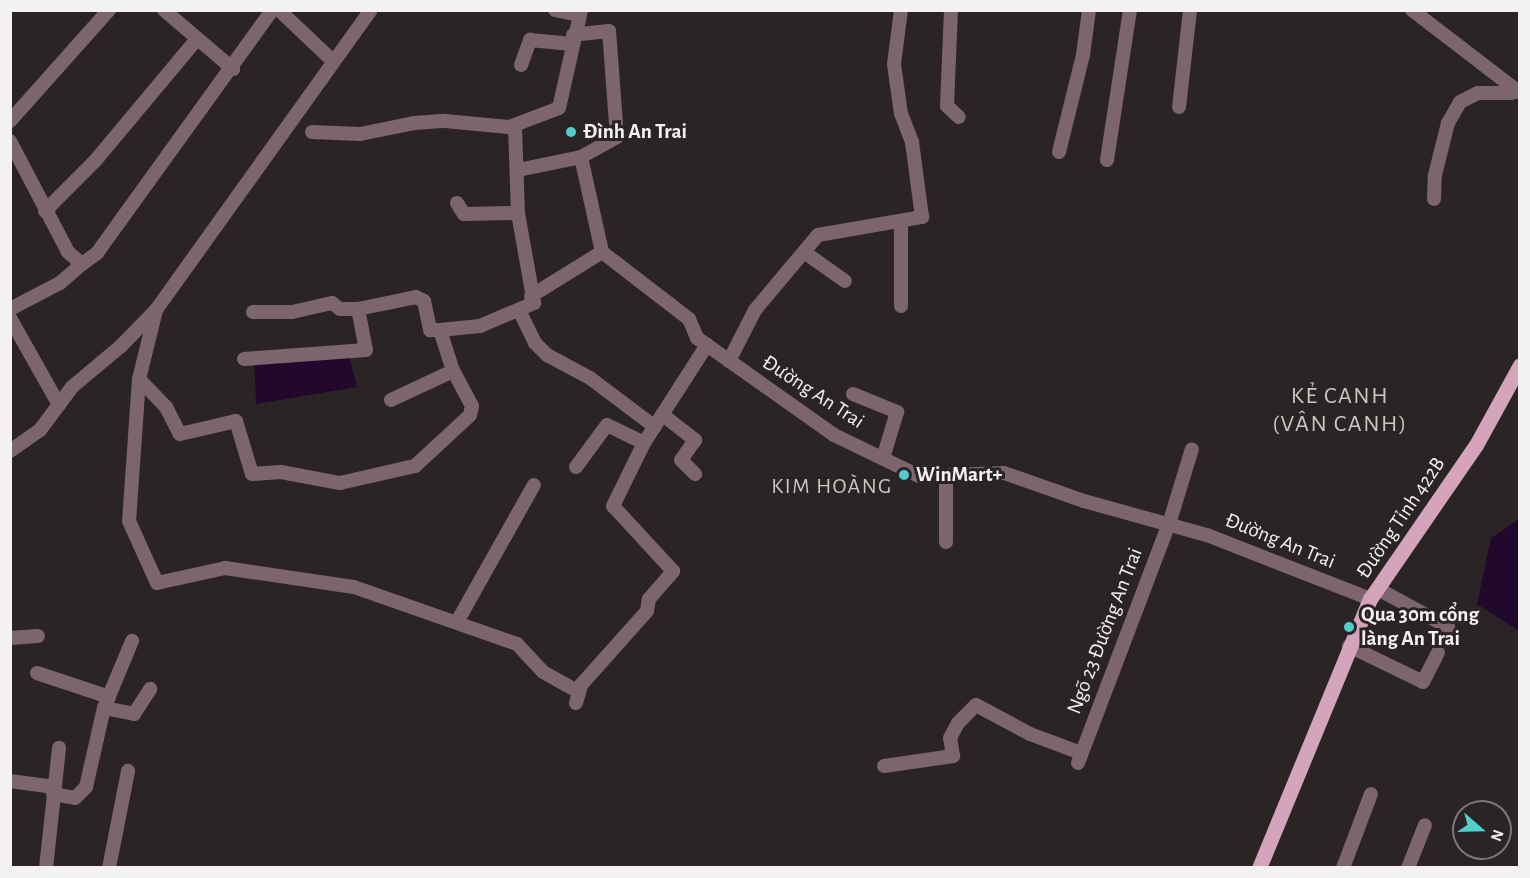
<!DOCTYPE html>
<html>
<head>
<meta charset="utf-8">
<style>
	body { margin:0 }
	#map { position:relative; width:1530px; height:878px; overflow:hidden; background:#2a2524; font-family:"Alegreya Sans",sans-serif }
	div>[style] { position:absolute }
	.water>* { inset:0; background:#23082e }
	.minor>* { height:14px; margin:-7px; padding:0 7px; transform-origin:7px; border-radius:7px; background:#7d6570 }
	.primary>* { height:15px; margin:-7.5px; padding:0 7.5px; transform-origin:7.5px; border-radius:7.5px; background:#d4a4bb }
	.dots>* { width:16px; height:16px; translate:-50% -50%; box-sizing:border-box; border:3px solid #2a2524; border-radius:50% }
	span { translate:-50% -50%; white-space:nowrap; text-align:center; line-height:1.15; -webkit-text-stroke:6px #2a2524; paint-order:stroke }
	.poi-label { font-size:21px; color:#f4f1f1; font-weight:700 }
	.left { translate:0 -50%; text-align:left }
	.street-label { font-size:21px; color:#f4f1f1 }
	.neighbourhood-label { font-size:22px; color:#cbc5c4; letter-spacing:1.5px }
	.quarter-label { font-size:24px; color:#cbc5c4; letter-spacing:1.5px }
	.frame { position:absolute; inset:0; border:12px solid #f4f1f1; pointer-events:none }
	.north { position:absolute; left:1452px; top:800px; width:60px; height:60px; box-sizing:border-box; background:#2a2524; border:2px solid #7b7776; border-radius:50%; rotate:110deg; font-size:16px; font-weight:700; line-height:24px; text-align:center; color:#f4f1f1 }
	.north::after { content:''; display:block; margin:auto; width:21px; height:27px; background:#53cdca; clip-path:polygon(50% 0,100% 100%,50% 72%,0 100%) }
</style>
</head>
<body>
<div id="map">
	<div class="water">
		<div style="clip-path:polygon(348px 352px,357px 387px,256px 404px,254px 359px)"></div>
		<div style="clip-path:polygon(1519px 519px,1519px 631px,1477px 604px,1491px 538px)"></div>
	</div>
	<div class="minor">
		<div style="left:164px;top:10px;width:91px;rotate:40.5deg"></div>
		<div style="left:279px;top:10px;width:74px;rotate:43.4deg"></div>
		<div style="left:555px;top:10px;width:25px;rotate:12deg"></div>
		<div style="left:951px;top:10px;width:96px;rotate:92.4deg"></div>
		<div style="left:947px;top:106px;width:16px;rotate:43deg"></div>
		<div style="left:1412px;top:10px;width:136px;rotate:37.5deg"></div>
		<div style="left:521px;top:65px;width:27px;rotate:-70deg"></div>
		<div style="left:530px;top:40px;width:42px;rotate:5.4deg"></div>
		<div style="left:1179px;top:107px;width:98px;rotate:-83.5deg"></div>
		<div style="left:10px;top:121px;width:149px;rotate:-48.3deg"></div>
		<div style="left:312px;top:132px;width:48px;rotate:2.4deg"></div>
		<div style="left:360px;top:134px;width:55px;rotate:-11.5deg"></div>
		<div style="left:414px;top:123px;width:31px;rotate:-4deg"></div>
		<div style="left:445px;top:121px;width:64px;rotate:5.4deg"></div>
		<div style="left:509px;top:127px;width:53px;rotate:-20.8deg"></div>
		<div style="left:559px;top:108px;width:100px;rotate:-77.3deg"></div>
		<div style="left:10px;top:141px;width:125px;rotate:62.4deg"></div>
		<div style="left:68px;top:252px;width:18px;rotate:41deg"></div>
		<div style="left:82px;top:264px;width:19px;rotate:-36deg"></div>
		<div style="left:97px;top:253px;width:299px;rotate:-54.2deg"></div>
		<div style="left:1059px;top:152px;width:100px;rotate:-76.1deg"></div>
		<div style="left:1083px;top:55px;width:45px;rotate:-82.4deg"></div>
		<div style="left:581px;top:157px;width:97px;rotate:77.5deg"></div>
		<div style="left:602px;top:252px;width:110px;rotate:37.6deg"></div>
		<div style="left:689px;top:319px;width:21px;rotate:67deg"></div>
		<div style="left:697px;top:338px;width:168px;rotate:35.3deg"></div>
		<div style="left:834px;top:435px;width:94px;rotate:25.8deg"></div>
		<div style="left:919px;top:476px;width:85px;rotate:-2deg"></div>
		<div style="left:1004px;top:473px;width:85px;rotate:19.3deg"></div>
		<div style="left:1084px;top:501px;width:128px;rotate:15.5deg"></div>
		<div style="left:1207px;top:535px;width:175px;rotate:21.4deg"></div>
		<div style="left:1107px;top:160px;width:152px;rotate:-81.3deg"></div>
		<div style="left:518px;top:170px;width:64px;rotate:-11.7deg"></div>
		<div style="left:581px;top:157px;width:41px;rotate:-29.1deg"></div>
		<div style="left:617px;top:137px;width:106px;rotate:-94.3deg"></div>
		<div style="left:609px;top:31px;width:36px;rotate:174deg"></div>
		<div style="left:1434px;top:199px;width:24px;rotate:-88deg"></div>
		<div style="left:1435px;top:175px;width:54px;rotate:-76deg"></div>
		<div style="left:1448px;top:123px;width:24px;rotate:-60deg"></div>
		<div style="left:1460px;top:102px;width:20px;rotate:-27deg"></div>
		<div style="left:1478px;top:93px;width:33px"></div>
		<div style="left:1511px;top:93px;width:10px;rotate:-24deg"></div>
		<div style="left:457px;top:203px;width:13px;rotate:58deg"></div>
		<div style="left:464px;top:214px;width:54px;rotate:-1.1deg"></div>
		<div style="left:45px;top:211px;width:71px;rotate:-45deg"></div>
		<div style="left:95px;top:161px;width:158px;rotate:-50.1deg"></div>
		<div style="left:804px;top:252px;width:50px;rotate:35.3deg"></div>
		<div style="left:531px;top:296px;width:84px;rotate:-31.8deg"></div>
		<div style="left:901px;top:306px;width:85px;rotate:-90deg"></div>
		<div style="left:10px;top:309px;width:56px;rotate:-27.5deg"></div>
		<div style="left:60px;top:283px;width:29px;rotate:-41deg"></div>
		<div style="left:156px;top:310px;width:71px;rotate:103.8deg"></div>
		<div style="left:139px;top:379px;width:142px;rotate:94deg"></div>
		<div style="left:129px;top:521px;width:68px;rotate:65.7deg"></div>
		<div style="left:157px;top:583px;width:70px;rotate:-12.4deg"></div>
		<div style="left:225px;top:568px;width:130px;rotate:8.4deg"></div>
		<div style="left:354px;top:587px;width:173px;rotate:19.3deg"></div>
		<div style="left:517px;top:644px;width:38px;rotate:47deg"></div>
		<div style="left:543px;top:672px;width:41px;rotate:29.1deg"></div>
		<div style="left:519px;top:310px;width:37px;rotate:64deg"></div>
		<div style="left:535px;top:343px;width:17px;rotate:45deg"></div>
		<div style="left:547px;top:355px;width:49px;rotate:28.1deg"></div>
		<div style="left:590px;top:378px;width:81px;rotate:37deg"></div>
		<div style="left:253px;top:312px;width:39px"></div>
		<div style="left:292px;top:312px;width:41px;rotate:-12.7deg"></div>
		<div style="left:332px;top:303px;width:10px;rotate:37deg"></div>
		<div style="left:340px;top:309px;width:18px"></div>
		<div style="left:358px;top:309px;width:59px;rotate:-11.7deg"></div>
		<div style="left:416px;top:297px;width:9px;rotate:27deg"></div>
		<div style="left:424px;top:301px;width:30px;rotate:78deg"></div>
		<div style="left:430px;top:330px;width:10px"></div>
		<div style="left:440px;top:330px;width:40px;rotate:-5.7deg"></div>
		<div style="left:480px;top:326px;width:59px;rotate:-23.1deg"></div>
		<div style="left:534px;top:303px;width:91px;rotate:-100.1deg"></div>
		<div style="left:518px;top:213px;width:87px;rotate:-92deg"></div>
		<div style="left:10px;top:318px;width:100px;rotate:60.6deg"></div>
		<div style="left:244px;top:359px;width:122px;rotate:-4.2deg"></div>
		<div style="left:366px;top:350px;width:42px;rotate:-101deg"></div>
		<div style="left:729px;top:361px;width:57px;rotate:-63deg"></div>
		<div style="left:755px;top:310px;width:98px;rotate:-50deg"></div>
		<div style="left:818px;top:235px;width:106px;rotate:-9.8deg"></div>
		<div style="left:922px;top:217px;width:76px;rotate:-97.6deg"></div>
		<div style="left:912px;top:142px;width:30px;rotate:-111deg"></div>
		<div style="left:901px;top:114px;width:50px;rotate:-98deg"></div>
		<div style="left:894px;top:64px;width:54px;rotate:-82.6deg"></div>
		<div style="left:139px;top:379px;width:39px;rotate:46deg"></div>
		<div style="left:166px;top:407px;width:30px;rotate:63deg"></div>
		<div style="left:180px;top:434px;width:57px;rotate:-13.1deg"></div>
		<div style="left:236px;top:421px;width:55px;rotate:73.2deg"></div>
		<div style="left:252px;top:474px;width:29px;rotate:-4deg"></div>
		<div style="left:281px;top:472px;width:60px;rotate:10.6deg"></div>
		<div style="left:340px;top:483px;width:77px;rotate:-12.8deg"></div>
		<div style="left:415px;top:466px;width:75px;rotate:-42.8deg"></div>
		<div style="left:470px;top:415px;width:9px;rotate:-77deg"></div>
		<div style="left:472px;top:406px;width:40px;rotate:-118deg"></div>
		<div style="left:853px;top:394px;width:48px;rotate:22.2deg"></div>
		<div style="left:897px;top:412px;width:48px;rotate:106.9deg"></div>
		<div style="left:391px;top:400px;width:68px;rotate:-25.1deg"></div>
		<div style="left:453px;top:371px;width:43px;rotate:-107.6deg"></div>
		<div style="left:663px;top:415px;width:41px;rotate:38deg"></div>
		<div style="left:695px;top:440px;width:24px;rotate:125deg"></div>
		<div style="left:681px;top:460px;width:20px;rotate:45deg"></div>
		<div style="left:10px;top:451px;width:37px;rotate:-35deg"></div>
		<div style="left:40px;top:430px;width:54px;rotate:-53.3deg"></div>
		<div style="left:72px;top:387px;width:64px;rotate:-39.9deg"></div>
		<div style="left:121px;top:346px;width:50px;rotate:-45.8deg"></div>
		<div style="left:156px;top:310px;width:369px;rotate:-54.4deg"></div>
		<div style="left:576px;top:467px;width:52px;rotate:-53.6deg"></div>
		<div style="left:607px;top:425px;width:41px;rotate:25.9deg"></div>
		<div style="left:946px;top:542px;width:67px;rotate:-90deg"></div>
		<div style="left:1378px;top:589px;width:80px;rotate:28.5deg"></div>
		<div style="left:457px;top:622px;width:157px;rotate:-60.7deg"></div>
		<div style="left:10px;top:638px;width:28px;rotate:-4deg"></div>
		<div style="left:1349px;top:646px;width:82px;rotate:25.9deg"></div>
		<div style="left:1423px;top:682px;width:33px;rotate:-63deg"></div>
		<div style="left:37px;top:673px;width:76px;rotate:18.4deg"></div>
		<div style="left:576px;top:703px;width:19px;rotate:-74deg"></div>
		<div style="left:581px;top:685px;width:99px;rotate:-48.3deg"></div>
		<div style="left:647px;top:611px;width:12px;rotate:-81deg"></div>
		<div style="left:649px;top:599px;width:37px;rotate:-49deg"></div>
		<div style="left:673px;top:571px;width:88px;rotate:-132.7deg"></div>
		<div style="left:613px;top:506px;width:70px;rotate:-63.8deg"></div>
		<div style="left:644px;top:443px;width:117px;rotate:-57.3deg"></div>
		<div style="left:104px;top:708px;width:31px;rotate:11deg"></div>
		<div style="left:134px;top:714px;width:30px;rotate:-57deg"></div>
		<div style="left:1078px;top:763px;width:256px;rotate:-69.2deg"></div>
		<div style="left:1169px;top:524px;width:78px;rotate:-73deg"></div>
		<div style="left:884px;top:766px;width:70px;rotate:-8.2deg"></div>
		<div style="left:953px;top:756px;width:18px;rotate:-99deg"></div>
		<div style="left:950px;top:738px;width:17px;rotate:-62deg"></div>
		<div style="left:958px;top:723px;width:25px;rotate:-45deg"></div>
		<div style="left:976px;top:705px;width:61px;rotate:28.2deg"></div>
		<div style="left:1030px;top:734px;width:54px;rotate:20.4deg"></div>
		<div style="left:10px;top:781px;width:45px;rotate:7.6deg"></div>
		<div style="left:53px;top:794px;width:22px;rotate:10deg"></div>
		<div style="left:75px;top:798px;width:16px;rotate:-45deg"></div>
		<div style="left:86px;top:787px;width:81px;rotate:-77.2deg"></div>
		<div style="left:104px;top:708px;width:73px;rotate:-67.3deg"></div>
		<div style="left:46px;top:868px;width:121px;rotate:-83.8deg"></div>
		<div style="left:109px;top:868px;width:99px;rotate:-78.9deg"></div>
		<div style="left:1343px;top:868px;width:79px;rotate:-69.3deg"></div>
		<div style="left:1408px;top:868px;width:46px;rotate:-68.4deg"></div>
	</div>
	<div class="primary">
		<div style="left:1259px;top:868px;width:291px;rotate:-67.6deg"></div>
		<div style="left:1370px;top:599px;width:187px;rotate:-55.5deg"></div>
		<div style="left:1476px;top:445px;width:91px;rotate:-61.2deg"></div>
	</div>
	<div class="dots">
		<div style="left:571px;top:132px;background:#53cdca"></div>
		<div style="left:904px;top:475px;background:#53cdca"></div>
		<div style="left:1349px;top:627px;background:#53cdca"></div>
	</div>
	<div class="poi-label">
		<span class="left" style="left:583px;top:132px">Đình An Trai</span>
		<span class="left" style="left:916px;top:475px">WinMart+</span>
		<span class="left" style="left:1361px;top:627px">Qua 30m cổng<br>làng An Trai</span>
	</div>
	<div class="street-label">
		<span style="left:813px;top:392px;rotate:33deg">Đường An Trai</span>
		<span style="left:1401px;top:518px;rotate:-56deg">Đường Tỉnh 422B</span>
		<span style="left:1280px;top:541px;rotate:22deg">Đường An Trai</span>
		<span style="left:1105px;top:631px;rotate:-69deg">Ngõ 23 Đường An Trai</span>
	</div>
	<div class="neighbourhood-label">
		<span style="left:832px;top:487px">KIM HOÀNG</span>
	</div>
	<div class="quarter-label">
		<span style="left:1340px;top:411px">KẺ CANH<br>(VÂN CANH)</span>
	</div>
	<div class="frame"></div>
	<div class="north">N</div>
</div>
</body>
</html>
